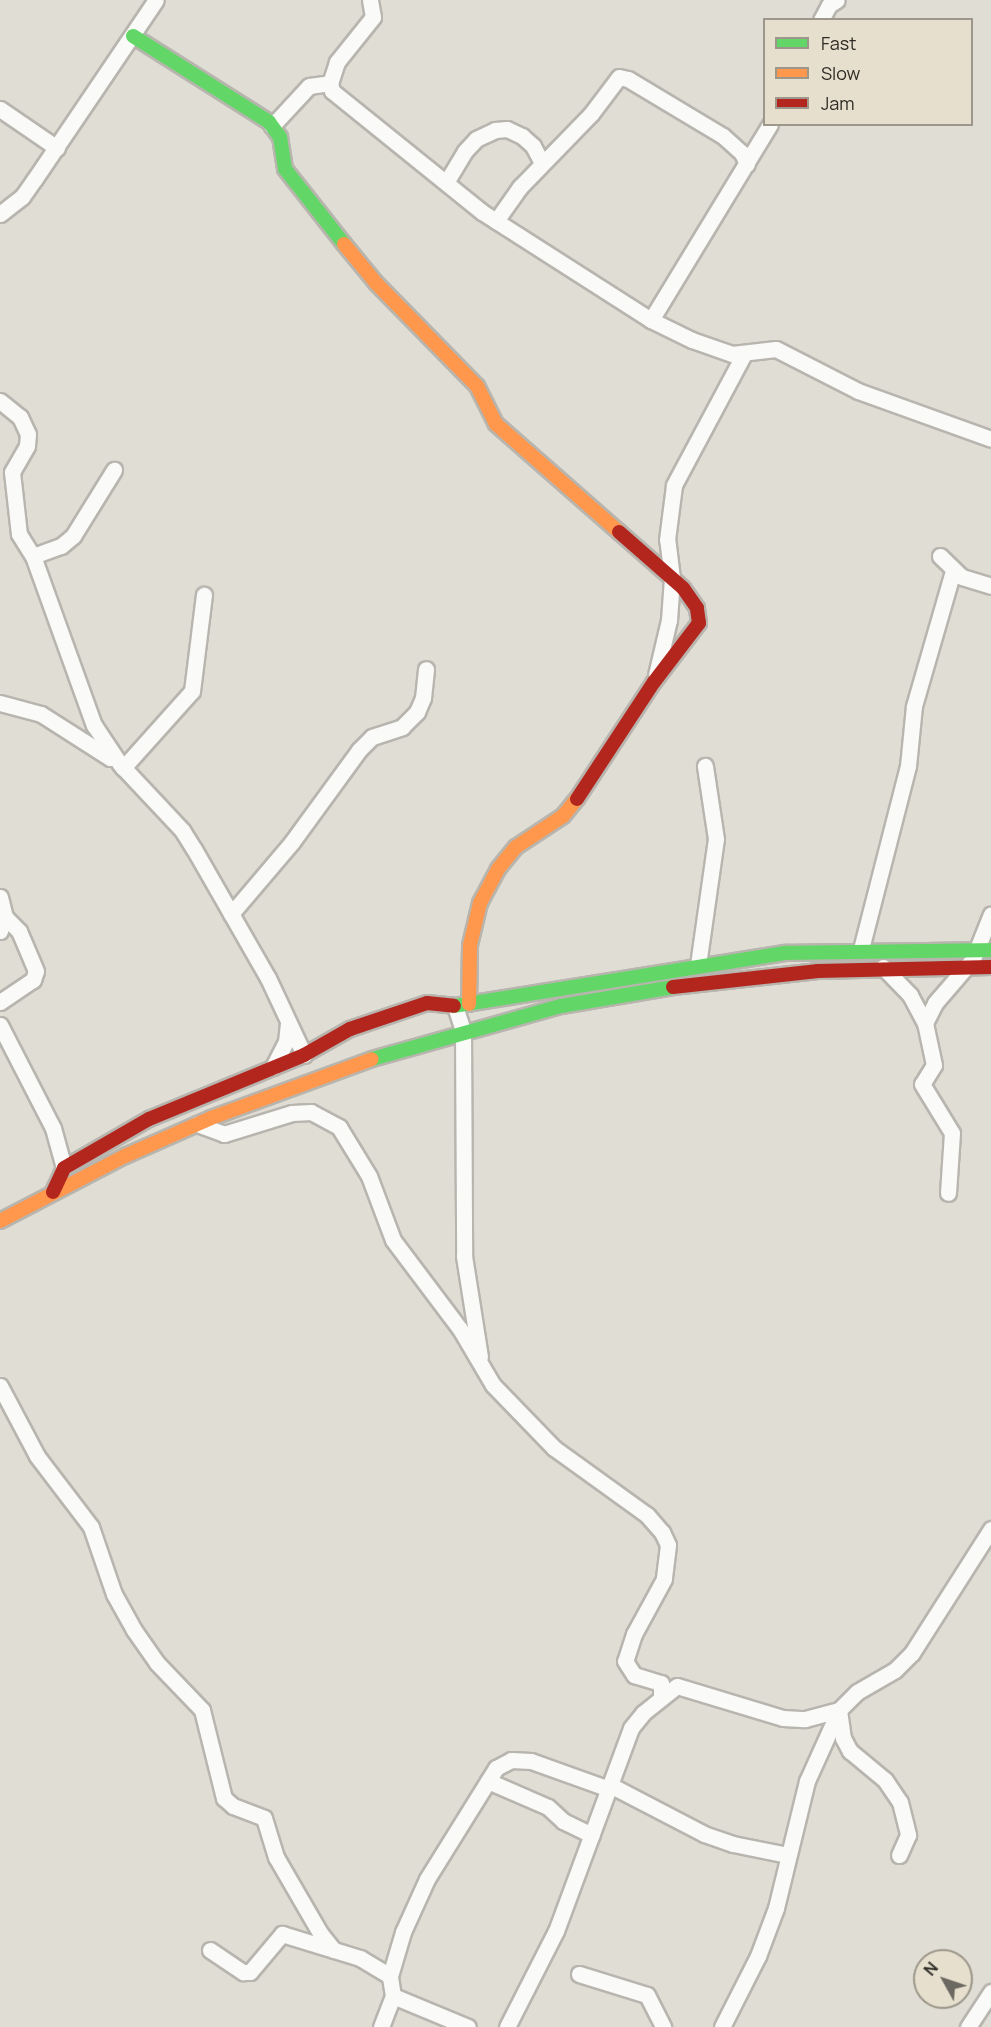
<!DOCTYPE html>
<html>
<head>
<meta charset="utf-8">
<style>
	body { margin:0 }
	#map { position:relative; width:991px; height:2027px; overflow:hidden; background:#e0ddd4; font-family:Manrope,sans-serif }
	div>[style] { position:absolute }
	.roads { filter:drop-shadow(2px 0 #b8b5af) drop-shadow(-2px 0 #b8b5af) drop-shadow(0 2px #b8b5af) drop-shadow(0 -2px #b8b5af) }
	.street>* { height:15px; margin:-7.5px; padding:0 7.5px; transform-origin:7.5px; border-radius:7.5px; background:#fafaf9 }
	.fast>* { height:14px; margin:-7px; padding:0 7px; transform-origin:7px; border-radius:7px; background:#63d668 }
	.slow>* { height:14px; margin:-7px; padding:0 7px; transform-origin:7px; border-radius:7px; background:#ff974d }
	.jam>* { height:14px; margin:-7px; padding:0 7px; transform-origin:7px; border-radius:7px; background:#b3261e }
	span { translate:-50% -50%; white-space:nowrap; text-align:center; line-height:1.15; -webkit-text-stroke:4.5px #e6dfce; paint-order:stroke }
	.legend { position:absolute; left:763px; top:18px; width:210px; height:108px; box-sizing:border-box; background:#e6dfce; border:2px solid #9c978a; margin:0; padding:8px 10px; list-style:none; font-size:18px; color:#2d2b24 }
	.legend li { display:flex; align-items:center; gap:12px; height:30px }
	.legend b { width:30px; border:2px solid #9c978a }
	.north { position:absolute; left:913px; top:1949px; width:60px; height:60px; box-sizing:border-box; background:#e6dfce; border:2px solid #9c978a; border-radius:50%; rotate:310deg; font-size:16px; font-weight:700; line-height:24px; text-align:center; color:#2d2b24 }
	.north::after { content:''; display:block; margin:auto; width:21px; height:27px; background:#6c6962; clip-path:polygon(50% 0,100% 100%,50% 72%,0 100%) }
</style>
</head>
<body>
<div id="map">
	<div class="roads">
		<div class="street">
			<div style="left:370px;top:0;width:17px;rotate:80deg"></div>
			<div style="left:373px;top:17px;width:58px;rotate:128.7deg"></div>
			<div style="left:337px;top:62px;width:22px;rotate:108deg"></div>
			<div style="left:330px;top:83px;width:8px;rotate:76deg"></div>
			<div style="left:332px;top:91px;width:193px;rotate:38.9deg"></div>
			<div style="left:482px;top:212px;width:201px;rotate:32.6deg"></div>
			<div style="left:651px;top:320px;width:46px;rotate:26deg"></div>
			<div style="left:692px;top:340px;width:42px;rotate:19.3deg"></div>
			<div style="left:732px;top:354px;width:44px;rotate:-6.5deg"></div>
			<div style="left:776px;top:349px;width:92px;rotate:27.1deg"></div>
			<div style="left:858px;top:391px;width:141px;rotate:19.8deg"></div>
			<div style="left:821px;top:20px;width:17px;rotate:-62deg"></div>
			<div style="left:829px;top:5px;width:9px;rotate:-32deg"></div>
			<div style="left:0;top:109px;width:69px;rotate:34.4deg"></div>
			<div style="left:272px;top:126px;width:54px;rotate:-47.2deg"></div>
			<div style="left:309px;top:86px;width:21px;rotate:-8deg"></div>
			<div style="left:447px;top:181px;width:35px;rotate:-59deg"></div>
			<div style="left:465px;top:151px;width:16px;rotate:-47deg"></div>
			<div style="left:476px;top:139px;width:21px;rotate:-25deg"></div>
			<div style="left:495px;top:130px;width:12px;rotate:-5deg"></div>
			<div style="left:507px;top:129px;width:17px;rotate:25deg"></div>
			<div style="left:522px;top:136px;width:15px;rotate:42deg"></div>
			<div style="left:533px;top:146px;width:19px;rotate:62deg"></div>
			<div style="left:0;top:214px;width:28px;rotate:-38deg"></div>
			<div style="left:22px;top:197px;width:21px;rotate:-55deg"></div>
			<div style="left:34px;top:180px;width:217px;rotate:-55.9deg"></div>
			<div style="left:496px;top:221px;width:42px;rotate:-54.8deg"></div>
			<div style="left:520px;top:187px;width:102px;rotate:-45.8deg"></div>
			<div style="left:591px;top:114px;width:46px;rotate:-52.9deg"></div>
			<div style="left:619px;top:77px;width:9px;rotate:13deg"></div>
			<div style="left:628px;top:79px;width:111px;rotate:31deg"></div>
			<div style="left:723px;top:136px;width:25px;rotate:42deg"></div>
			<div style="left:742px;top:153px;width:12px;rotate:66deg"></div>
			<div style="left:651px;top:320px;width:229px;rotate:-58.7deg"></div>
			<div style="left:0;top:401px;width:26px;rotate:39deg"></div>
			<div style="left:20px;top:417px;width:19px;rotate:65deg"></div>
			<div style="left:28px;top:434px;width:12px;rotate:95deg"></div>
			<div style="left:27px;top:446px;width:30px;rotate:120deg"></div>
			<div style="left:12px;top:472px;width:62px;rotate:83.6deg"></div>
			<div style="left:19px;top:534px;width:26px;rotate:58deg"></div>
			<div style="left:33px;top:556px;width:180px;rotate:70.2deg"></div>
			<div style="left:94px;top:725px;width:47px;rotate:56.3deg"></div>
			<div style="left:120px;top:764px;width:91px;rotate:46.8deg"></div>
			<div style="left:182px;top:830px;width:22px;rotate:58deg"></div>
			<div style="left:194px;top:849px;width:149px;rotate:60.2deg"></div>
			<div style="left:268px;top:978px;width:85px;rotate:64.9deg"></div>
			<div style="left:33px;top:556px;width:30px;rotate:-20deg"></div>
			<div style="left:61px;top:546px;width:16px;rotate:-40deg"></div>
			<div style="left:73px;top:536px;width:78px;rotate:-58.2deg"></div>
			<div style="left:940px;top:556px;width:30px;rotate:44deg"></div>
			<div style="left:962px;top:577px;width:30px;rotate:17deg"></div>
			<div style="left:656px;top:675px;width:57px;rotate:-76.7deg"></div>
			<div style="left:669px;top:620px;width:42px;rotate:-85.9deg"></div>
			<div style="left:672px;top:578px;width:38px;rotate:-97deg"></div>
			<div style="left:667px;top:540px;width:55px;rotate:-82.7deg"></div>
			<div style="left:674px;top:485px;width:149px;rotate:-61.9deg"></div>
			<div style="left:0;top:703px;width:42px;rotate:15deg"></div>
			<div style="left:41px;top:714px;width:82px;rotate:32.5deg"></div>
			<div style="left:123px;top:768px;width:103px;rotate:-48.1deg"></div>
			<div style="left:192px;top:691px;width:97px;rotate:-82.9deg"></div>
			<div style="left:0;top:897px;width:21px;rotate:76deg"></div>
			<div style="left:5px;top:917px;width:15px;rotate:110deg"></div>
			<div style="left:231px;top:914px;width:94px;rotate:-49.7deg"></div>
			<div style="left:292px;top:842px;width:114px;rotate:-53.9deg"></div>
			<div style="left:359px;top:750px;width:18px;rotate:-45deg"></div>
			<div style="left:372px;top:737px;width:32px;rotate:-18deg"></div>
			<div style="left:402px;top:727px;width:21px;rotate:-45deg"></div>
			<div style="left:417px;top:712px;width:15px;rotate:-67deg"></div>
			<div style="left:423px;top:698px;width:29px;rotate:-84deg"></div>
			<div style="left:861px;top:949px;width:189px;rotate:-75.6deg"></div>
			<div style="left:908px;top:766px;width:60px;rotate:-84.3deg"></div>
			<div style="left:914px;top:706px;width:141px;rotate:-73.9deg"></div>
			<div style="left:698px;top:965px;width:127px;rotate:-81.9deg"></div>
			<div style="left:716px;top:839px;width:74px;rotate:-98.6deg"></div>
			<div style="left:883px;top:967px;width:39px;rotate:46deg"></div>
			<div style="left:910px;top:995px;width:32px;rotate:62deg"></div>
			<div style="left:925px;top:1023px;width:43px;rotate:77.9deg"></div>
			<div style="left:934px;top:1065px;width:22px;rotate:122deg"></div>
			<div style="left:922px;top:1084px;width:57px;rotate:58.5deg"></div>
			<div style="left:952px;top:1133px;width:60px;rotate:93.8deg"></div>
			<div style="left:0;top:1002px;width:40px;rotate:-34deg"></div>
			<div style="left:33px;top:980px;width:9px;rotate:-72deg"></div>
			<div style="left:36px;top:971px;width:43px;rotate:-113deg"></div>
			<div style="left:19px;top:931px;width:20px;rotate:-135deg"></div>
			<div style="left:455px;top:1006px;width:26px;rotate:72deg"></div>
			<div style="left:463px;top:1031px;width:225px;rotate:89.7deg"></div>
			<div style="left:464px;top:1256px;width:102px;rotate:81deg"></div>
			<div style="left:925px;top:1023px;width:22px;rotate:-63deg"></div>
			<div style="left:935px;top:1003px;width:58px;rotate:-49.2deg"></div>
			<div style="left:973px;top:959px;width:48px;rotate:-68.2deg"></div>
			<div style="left:0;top:1025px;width:116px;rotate:62.8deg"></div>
			<div style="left:53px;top:1128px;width:41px;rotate:74.6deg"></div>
			<div style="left:273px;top:1067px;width:28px;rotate:-63deg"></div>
			<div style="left:286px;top:1042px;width:20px;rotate:-84deg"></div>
			<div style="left:197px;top:1124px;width:29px;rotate:20deg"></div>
			<div style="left:224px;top:1134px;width:71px;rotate:-17.2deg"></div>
			<div style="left:292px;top:1113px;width:19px;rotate:-3deg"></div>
			<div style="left:311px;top:1112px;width:32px;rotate:28deg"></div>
			<div style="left:339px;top:1127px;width:57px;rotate:58.5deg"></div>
			<div style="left:369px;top:1176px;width:68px;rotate:69.4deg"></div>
			<div style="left:393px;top:1240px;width:111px;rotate:53deg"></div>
			<div style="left:460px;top:1329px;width:65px;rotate:59.5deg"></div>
			<div style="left:493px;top:1385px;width:88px;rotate:45.9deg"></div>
			<div style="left:554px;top:1448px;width:115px;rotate:35.8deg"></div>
			<div style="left:647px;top:1515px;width:23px;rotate:49deg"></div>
			<div style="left:662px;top:1532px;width:14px;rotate:65deg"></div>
			<div style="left:668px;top:1545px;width:34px;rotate:97deg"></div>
			<div style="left:664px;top:1579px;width:63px;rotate:118.6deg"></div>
			<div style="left:634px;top:1634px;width:28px;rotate:108deg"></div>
			<div style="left:625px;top:1661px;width:17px;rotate:57deg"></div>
			<div style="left:634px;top:1675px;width:28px;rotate:17deg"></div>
			<div style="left:661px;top:1683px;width:13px;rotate:90deg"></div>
			<div style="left:0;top:1386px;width:79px;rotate:62.1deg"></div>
			<div style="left:37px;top:1456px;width:89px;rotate:52.7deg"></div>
			<div style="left:91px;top:1527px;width:71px;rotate:71.1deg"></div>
			<div style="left:114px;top:1594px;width:41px;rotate:60.9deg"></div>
			<div style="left:134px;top:1630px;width:40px;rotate:55.1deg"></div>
			<div style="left:157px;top:1663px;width:65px;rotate:46.2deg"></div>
			<div style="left:202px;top:1710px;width:91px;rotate:76deg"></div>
			<div style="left:224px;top:1798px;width:12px;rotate:42deg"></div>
			<div style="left:233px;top:1806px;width:33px;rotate:21deg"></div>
			<div style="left:264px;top:1818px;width:41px;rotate:72.9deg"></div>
			<div style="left:276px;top:1857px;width:88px;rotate:59.9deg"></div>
			<div style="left:320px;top:1933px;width:22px;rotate:51deg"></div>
			<div style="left:488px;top:1781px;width:65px;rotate:23.4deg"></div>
			<div style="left:548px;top:1807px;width:21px;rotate:43deg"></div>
			<div style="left:563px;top:1821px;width:32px;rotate:26deg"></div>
			<div style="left:610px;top:1785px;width:106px;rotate:27.5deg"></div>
			<div style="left:704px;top:1834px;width:31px;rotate:19deg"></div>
			<div style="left:733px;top:1844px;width:55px;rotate:11.5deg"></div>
			<div style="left:210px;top:1950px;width:40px;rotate:34deg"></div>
			<div style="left:243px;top:1972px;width:7px"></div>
			<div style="left:250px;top:1972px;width:50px;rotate:-49.9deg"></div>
			<div style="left:282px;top:1934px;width:82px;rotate:17.1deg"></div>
			<div style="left:360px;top:1958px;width:35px;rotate:31deg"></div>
			<div style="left:579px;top:1974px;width:71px;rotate:17.2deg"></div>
			<div style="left:647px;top:1995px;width:36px;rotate:63deg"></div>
			<div style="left:393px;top:1996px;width:81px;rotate:22.5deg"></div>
			<div style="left:381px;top:2027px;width:33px;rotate:-69deg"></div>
			<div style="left:393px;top:1996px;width:20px;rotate:-99deg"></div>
			<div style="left:390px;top:1976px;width:46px;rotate:-73.5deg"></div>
			<div style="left:403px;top:1932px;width:58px;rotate:-65.6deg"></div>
			<div style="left:427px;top:1879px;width:131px;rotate:-58.1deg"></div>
			<div style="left:496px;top:1768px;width:17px;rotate:-28deg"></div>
			<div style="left:511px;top:1760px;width:20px;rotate:3deg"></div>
			<div style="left:531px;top:1761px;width:83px;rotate:19.7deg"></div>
			<div style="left:507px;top:2027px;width:108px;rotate:-63deg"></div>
			<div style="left:556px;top:1931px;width:216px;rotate:-69.7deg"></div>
			<div style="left:631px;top:1728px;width:19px;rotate:-51deg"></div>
			<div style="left:643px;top:1713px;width:43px;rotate:-38.5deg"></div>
			<div style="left:677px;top:1686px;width:111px;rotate:16.8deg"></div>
			<div style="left:783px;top:1718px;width:22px;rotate:3deg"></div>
			<div style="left:805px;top:1719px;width:35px;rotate:-15deg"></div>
			<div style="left:839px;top:1710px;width:25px;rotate:-45deg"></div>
			<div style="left:857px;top:1692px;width:44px;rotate:-30.1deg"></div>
			<div style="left:895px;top:1670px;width:24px;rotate:-45deg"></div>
			<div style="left:912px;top:1653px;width:147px;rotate:-57.5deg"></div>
			<div style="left:722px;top:2027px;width:80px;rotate:-63.1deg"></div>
			<div style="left:758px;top:1956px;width:51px;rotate:-69.4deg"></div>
			<div style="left:776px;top:1908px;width:131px;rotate:-76.3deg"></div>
			<div style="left:807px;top:1781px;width:78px;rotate:-65.7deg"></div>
			<div style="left:839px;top:1710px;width:28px;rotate:82deg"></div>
			<div style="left:843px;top:1738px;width:15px;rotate:62deg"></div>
			<div style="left:850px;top:1751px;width:45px;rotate:39.6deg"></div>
			<div style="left:885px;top:1780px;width:27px;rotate:56deg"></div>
			<div style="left:900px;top:1802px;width:34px;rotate:76deg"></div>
			<div style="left:908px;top:1835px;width:22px;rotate:114deg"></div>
			<div style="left:968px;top:2027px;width:42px;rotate:-56.7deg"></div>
		</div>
		<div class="fast">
			<div style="left:133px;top:36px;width:161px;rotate:32.3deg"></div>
			<div style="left:269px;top:122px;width:19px;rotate:54deg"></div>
			<div style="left:280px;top:137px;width:32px;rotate:81deg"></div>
			<div style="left:285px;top:169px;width:95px;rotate:51.8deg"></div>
			<div style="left:454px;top:1006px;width:336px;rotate:-9.1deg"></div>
			<div style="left:786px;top:953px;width:205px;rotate:-0.8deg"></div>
			<div style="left:372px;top:1059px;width:196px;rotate:-15.7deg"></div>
			<div style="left:561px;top:1006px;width:114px;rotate:-9.6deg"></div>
		</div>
		<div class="slow">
			<div style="left:344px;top:244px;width:50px;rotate:50.6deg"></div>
			<div style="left:376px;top:283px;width:144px;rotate:45.6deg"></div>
			<div style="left:477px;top:386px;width:42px;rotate:63.4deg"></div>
			<div style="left:496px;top:424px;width:164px;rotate:41.3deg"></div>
			<div style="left:469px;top:1004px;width:59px;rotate:-89deg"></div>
			<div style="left:470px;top:945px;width:43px;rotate:-76.6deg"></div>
			<div style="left:480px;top:903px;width:38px;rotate:-62deg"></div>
			<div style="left:498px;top:869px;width:28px;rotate:-51deg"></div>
			<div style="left:516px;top:847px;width:56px;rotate:-33.4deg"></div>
			<div style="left:563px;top:816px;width:22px;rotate:-51deg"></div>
			<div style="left:0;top:1221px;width:141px;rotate:-27.5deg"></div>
			<div style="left:125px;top:1156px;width:94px;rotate:-23.8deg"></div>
			<div style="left:211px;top:1118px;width:171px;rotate:-20.1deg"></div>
		</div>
		<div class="jam">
			<div style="left:577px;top:799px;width:140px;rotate:-56.7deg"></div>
			<div style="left:654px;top:682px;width:74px;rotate:-52.7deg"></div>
			<div style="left:699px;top:623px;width:15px;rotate:-98deg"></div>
			<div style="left:697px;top:608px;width:24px;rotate:-125deg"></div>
			<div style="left:683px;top:588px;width:85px;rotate:-138.8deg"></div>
			<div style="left:673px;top:987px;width:146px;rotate:-6.3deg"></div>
			<div style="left:818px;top:971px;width:173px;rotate:-1.3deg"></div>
			<div style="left:53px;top:1192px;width:26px;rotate:-65deg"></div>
			<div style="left:64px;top:1168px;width:98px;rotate:-30deg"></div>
			<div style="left:149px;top:1119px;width:168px;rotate:-22.4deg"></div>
			<div style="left:304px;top:1055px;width:53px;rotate:-29.5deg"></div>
			<div style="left:350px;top:1029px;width:81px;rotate:-18.7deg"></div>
			<div style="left:427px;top:1003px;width:27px;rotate:6deg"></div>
		</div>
	</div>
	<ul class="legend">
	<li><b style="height:8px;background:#63d668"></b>Fast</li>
	<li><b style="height:8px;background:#ff974d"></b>Slow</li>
	<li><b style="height:8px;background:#b3261e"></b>Jam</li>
	</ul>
	<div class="north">N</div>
</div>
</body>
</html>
